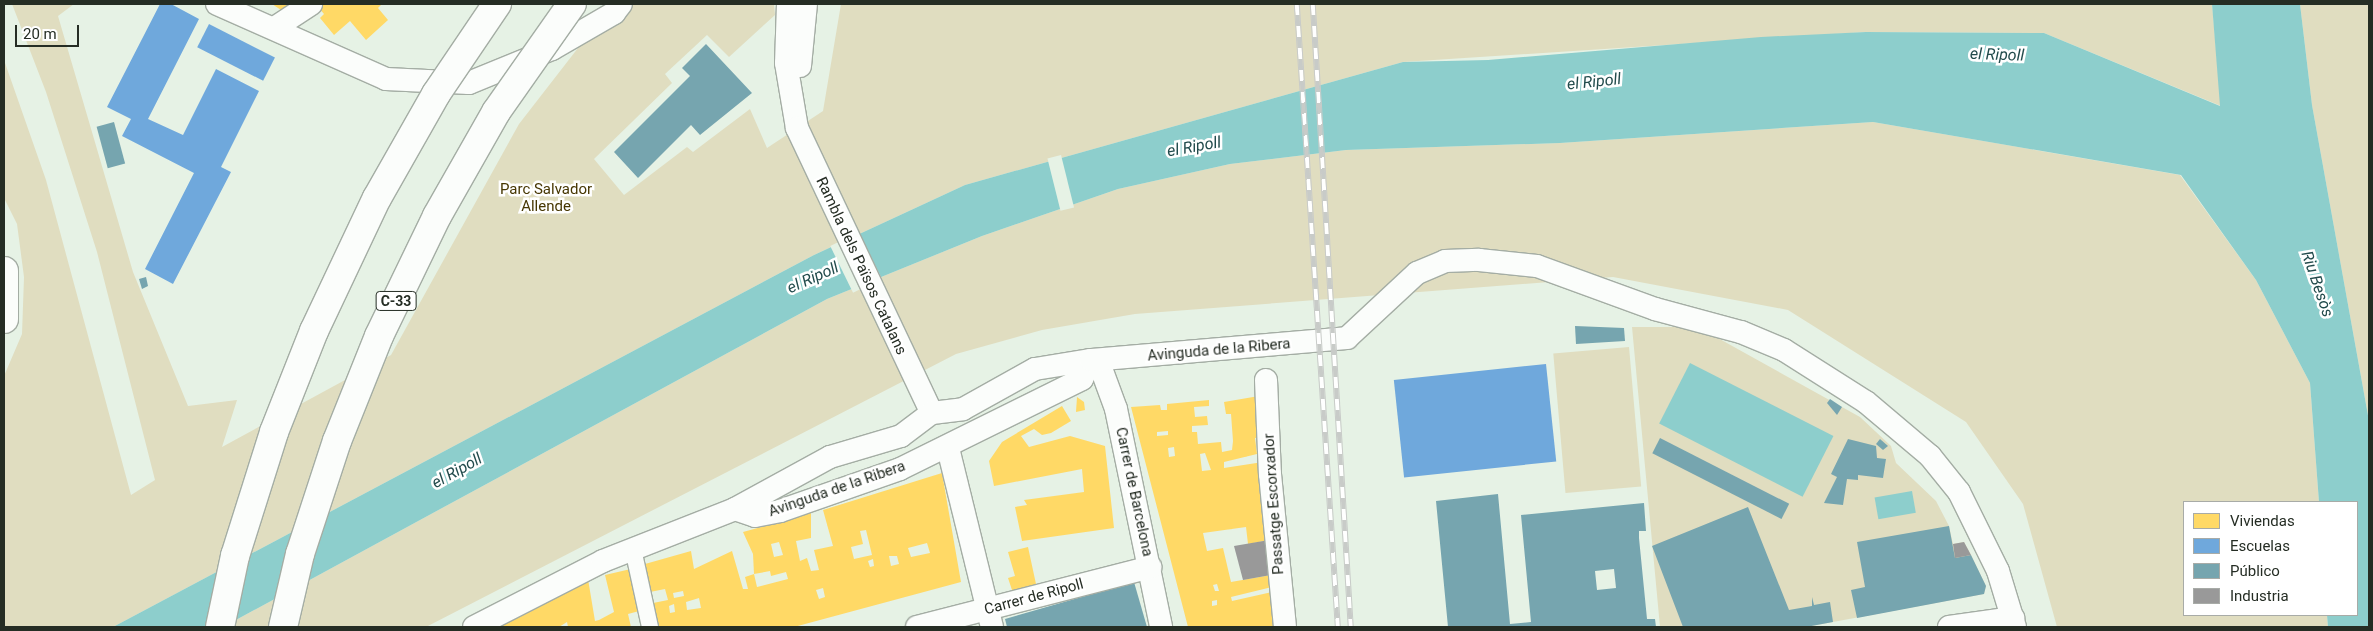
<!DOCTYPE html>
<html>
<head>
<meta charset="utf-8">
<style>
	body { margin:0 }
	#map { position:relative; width:2373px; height:631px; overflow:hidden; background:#e6f2e5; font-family:Roboto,sans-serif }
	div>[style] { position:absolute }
	.green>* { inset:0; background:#e0ddc0; transform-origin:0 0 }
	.water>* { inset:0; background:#8dcecc; transform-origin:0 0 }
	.pier>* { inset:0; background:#e6f2e5; transform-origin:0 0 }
	.homes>* { inset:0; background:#ffd966 }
	.schools>* { inset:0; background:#6fa8dc; transform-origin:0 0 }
	.public>* { inset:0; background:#76a5af; transform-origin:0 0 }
	.industry>* { inset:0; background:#999 }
	.roads { filter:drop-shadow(1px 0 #a4ada4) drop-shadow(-1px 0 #a4ada4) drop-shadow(0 1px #a4ada4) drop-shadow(0 -1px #a4ada4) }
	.pedestrian>* { height:16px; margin:-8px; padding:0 8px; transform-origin:8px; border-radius:8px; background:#fbfdfb }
	.minor>* { height:22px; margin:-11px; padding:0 11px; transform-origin:11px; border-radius:11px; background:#fbfdfb }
	.tertiary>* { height:28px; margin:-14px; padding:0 14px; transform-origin:14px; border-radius:14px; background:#fbfdfb }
	.rail>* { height:5.5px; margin-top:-2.75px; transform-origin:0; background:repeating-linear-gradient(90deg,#fff 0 11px,#c8cbc8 0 22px); box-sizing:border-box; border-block:1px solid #c8cbc8 }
	.bridges { filter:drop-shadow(1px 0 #a4ada4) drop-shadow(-1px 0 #a4ada4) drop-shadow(0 1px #a4ada4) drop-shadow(0 -1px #a4ada4) }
	.motorway-bridge>* { height:28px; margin:-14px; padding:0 14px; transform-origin:14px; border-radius:14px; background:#fbfdfb }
	span { translate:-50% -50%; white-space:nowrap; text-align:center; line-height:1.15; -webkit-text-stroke:5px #fff; paint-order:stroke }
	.shield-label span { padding:1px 4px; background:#fff; border:1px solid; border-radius:4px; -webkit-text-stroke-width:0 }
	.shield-label { font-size:14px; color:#252d24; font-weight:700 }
	.park-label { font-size:15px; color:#473703 }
	.street-label { font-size:15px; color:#252d24 }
	.water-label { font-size:16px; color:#224b4c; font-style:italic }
	.frame { position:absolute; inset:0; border:5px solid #252d24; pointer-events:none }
	.legend { position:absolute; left:2183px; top:501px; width:175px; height:115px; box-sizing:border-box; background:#fff; border:1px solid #a8aba7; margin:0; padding:6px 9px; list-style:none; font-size:15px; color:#252d24 }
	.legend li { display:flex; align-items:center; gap:10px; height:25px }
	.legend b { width:25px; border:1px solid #a8aba7 }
	.scale { position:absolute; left:15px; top:25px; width:64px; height:22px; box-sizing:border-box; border:2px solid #252d24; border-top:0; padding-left:6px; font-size:15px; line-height:18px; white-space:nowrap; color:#252d24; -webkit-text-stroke:4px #fff; paint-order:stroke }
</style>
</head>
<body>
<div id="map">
	<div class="green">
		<div style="clip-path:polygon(12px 4px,74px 4px,58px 16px,133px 272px,188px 406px,237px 400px,222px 447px,391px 355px,519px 124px,578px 48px,627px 4px,774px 4px,775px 15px,729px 57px,707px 35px,665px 74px,672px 83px,594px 159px,624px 195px,687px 147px,693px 152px,750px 109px,767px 148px,823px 111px,841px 4px,2212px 4px,2221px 106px,2044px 33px,1866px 32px,1403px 62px,965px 185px,814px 255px,113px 627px,4px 627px,4px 376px,22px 334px,24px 277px,17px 224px,4px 198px,4px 60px,46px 180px,131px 495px,155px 480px,97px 252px,46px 92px)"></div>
		<div style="clip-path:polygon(2300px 4px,2369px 4px,2369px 421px,2312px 105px)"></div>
		<div style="clip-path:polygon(1873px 122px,2180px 175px,2256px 280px,2310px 383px,2319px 502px,2184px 502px,2184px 615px,2327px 615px,2328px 627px,2057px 627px,2023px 504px,1966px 422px,1788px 310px,1613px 277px,1135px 314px,1042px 330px,956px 354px,426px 627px,223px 627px,827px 299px,982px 236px,1118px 189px,1230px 164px,1346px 150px,1560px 143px)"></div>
		<div style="clip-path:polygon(1632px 327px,1698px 327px,1860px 417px,1891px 446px,1896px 463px,1936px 501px,1949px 526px,1953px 544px,1964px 542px,1971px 555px,1986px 586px,1984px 594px,1806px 627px,1660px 627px)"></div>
		<div style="left:1629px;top:347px;width:140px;height:76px;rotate:85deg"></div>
	</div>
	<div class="water">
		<div style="clip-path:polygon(2212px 4px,2300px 4px,2312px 105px,2369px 421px,2369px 627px,2328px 627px,2327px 615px,2357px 615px,2357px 502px,2319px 502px,2310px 383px,2256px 280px,2181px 175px,1873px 122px,1560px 143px,1346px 150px,1230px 164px,1118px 189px,982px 236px,827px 299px,223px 627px,113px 627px,814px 255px,965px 185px,1403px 62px,1488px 60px,1761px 37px,1866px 32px,2044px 33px,2220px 106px)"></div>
		<div style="left:1690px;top:363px;width:161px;height:68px;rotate:27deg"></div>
		<div style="left:1912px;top:491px;width:22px;height:38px;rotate:80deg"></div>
	</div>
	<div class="pier">
		<div style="left:1061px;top:155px;width:54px;height:14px;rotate:76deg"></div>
		<div style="left:859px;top:232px;width:52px;height:32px;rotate:64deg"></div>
	</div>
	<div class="homes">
		<div style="clip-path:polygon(272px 4px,298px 4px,287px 14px)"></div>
		<div style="clip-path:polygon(321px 4px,382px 4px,378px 8px,388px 20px,366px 40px,350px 21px,334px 35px,320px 18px,324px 14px,318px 7px)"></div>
		<div style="clip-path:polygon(evenodd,1259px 396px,1263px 437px,1255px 438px,1257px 454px,1224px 462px,1224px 468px,1263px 462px,1269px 540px,1248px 544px,1246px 527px,1203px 533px,1207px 551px,1223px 548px,1231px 582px,1271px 575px,1272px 587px,1231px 597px,1232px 601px,1272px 592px,1275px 627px,1188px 627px,1131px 407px,1160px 405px,1161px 410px,1167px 410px,1167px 404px,1209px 400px,1209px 406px,1194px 407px,1195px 417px,1207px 416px,1208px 425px,1192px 426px,1192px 432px,1197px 432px,1198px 444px,1221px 442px,1222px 452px,1232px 450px,1233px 441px,1231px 414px,1226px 414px,1224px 402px,1259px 396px,1168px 431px,1168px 435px,1157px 436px,1157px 432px,1168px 431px,1259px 396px,1174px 447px,1175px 456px,1169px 457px,1168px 448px,1174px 447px,1259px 396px,1205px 453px,1211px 470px,1202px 471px,1200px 454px,1205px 453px,1259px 396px,1217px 584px,1219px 591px,1215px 591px,1213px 585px,1217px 584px,1259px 396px,1217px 600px,1217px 605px,1212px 606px,1212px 601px,1217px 600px)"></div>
		<div style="clip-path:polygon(1077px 397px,1084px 402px,1085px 410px,1076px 412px)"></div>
		<div style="clip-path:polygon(1062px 406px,1071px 421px,1051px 433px,1042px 435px,1034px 429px,1021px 436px,1029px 447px,1070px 436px,1105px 446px,1114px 528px,1022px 541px,1015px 507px,1027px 505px,1024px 500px,1084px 492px,1082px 469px,994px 486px,989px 461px,1002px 442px)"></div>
		<div style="clip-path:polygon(evenodd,942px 473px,961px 582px,794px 627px,658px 627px,653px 603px,668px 600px,665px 589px,650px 592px,645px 564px,691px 551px,694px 569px,732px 551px,743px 589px,748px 589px,745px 577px,754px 574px,753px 554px,743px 532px,811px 513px,811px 538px,796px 541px,800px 561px,807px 558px,811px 571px,819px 570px,814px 550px,833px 546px,823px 510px,942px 473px,866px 530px,872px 555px,854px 559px,851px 547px,863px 544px,860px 531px,866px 530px,942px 473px,779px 542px,783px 555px,774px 557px,771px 544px,779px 542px,942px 473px,927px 543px,930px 553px,911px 557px,908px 548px,927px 543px,942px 473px,889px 556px,897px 556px,899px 564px,891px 566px,889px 556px,942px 473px,873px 559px,874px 566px,870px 567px,868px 561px,873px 559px,942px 473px,770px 571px,771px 576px,786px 572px,788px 579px,757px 587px,754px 574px,770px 571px,942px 473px,823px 588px,825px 597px,819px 599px,816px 590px,823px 588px,942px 473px,683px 591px,684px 596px,674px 598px,673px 593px,683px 591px,942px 473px,699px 598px,701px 608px,687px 610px,686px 602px,699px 598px,942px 473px,674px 604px,675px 612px,670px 613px,669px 606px,674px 604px)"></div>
		<div style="clip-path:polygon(1028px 547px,1036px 584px,1040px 587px,1013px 593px,1008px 578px,1015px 576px,1008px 552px)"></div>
		<div style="clip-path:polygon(635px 568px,643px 610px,628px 614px,631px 627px,568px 627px,567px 622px,559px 627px,495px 627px,588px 579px,595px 621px,599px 620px,614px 612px,605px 575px)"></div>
	</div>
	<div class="schools">
		<div style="clip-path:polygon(160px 4px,171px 4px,199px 19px,148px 119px,183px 135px,216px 69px,259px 91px,221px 167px,231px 172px,173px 284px,145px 269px,194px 173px,122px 136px,131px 119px,107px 107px)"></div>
		<div style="left:209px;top:24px;width:74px;height:26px;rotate:27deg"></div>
		<div style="left:1546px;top:364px;width:98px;height:153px;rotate:84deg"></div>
	</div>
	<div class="public">
		<div style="clip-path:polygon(706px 44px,752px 93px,700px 135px,691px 125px,638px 178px,614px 152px,690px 76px,682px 68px)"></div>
		<div style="left:114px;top:122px;width:43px;height:18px;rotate:75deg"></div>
		<div style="clip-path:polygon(146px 277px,148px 286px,142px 289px,139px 279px)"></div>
		<div style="clip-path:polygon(1575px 326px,1624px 328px,1625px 341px,1576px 344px)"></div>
		<div style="clip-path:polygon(1830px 399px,1842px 407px,1837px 415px,1827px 403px)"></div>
		<div style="left:1660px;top:438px;width:145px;height:17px;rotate:27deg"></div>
		<div style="clip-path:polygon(1848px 439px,1876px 446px,1877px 458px,1886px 459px,1883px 478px,1858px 475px,1858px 480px,1847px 479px,1843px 505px,1824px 503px,1837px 477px,1831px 474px)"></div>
		<div style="clip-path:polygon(1880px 439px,1888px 446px,1883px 450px,1876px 444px)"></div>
		<div style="clip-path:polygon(evenodd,1498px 494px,1510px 624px,1531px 622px,1521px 515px,1644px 503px,1646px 531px,1639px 531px,1639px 538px,1647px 619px,1655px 619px,1656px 627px,1448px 627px,1436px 501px,1498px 494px,1614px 569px,1616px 588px,1597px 590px,1595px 571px,1614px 569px)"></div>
		<div style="clip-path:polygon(1748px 507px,1789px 610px,1812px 606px,1812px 597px,1814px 605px,1830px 602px,1833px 622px,1806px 627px,1683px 627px,1652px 546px)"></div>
		<div style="clip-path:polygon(1949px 526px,1955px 558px,1971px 555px,1986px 586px,1984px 594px,1857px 618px,1851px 590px,1865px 587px,1857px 542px)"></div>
		<div style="clip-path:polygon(1134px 582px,1147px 627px,1007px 627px,1005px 619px)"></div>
	</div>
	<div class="industry">
		<div style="clip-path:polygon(1269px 540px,1271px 575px,1243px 580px,1234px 546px)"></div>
		<div style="clip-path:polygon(1964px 542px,1971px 555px,1955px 558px,1953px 544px)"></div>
	</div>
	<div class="roads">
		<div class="pedestrian">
			<div style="left:633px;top:549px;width:80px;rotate:77.7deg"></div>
		</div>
		<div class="minor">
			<div style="left:217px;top:4px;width:185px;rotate:23.9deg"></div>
			<div style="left:386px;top:79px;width:83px;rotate:2.8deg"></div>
			<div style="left:469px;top:83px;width:90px;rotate:-22.3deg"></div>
			<div style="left:552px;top:49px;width:72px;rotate:-30.1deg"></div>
			<div style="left:614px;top:13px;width:11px;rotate:-52deg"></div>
			<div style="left:788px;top:4px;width:59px;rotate:91.9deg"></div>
			<div style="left:786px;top:63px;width:66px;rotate:80.4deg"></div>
			<div style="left:797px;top:128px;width:315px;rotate:64.7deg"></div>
			<div style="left:276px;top:27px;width:42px;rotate:-33.3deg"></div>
			<div style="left:800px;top:66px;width:62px;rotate:-84.5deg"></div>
			<div style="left:1098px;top:360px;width:52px;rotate:69.8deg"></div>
			<div style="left:1116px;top:409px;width:223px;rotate:78.3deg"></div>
			<div style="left:1266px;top:380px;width:94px;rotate:87.6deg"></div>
			<div style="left:1270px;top:474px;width:154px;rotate:84.4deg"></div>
			<div style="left:948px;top:448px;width:184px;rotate:76.2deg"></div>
			<div style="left:735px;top:509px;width:21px;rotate:19deg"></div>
			<div style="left:755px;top:516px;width:25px;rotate:-11deg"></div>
			<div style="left:780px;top:511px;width:127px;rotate:-19.3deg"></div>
			<div style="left:900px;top:469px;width:203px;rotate:-26.3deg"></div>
			<div style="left:1082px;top:379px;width:21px;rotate:-65deg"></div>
			<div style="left:474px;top:627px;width:145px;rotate:-27.1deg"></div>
			<div style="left:603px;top:561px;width:142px;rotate:-21.5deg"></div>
			<div style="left:735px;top:509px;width:108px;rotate:-28.7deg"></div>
			<div style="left:830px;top:457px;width:74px;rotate:-16.5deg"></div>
			<div style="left:901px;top:436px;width:39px;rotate:-37deg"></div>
			<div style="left:932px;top:413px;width:31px;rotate:-7deg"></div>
			<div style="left:963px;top:409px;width:82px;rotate:-29.1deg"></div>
			<div style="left:1035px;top:369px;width:57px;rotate:-9.1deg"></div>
			<div style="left:1091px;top:360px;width:257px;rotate:-4.9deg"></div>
			<div style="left:1347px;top:338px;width:96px;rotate:-42.9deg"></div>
			<div style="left:1417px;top:273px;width:30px;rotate:-23deg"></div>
			<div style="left:1445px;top:261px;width:34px;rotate:-2deg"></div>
			<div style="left:1479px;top:260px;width:58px;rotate:5.9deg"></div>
			<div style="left:1537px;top:266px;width:126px;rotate:20deg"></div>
			<div style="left:1655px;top:309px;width:89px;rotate:15deg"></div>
			<div style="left:1741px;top:332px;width:47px;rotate:22.7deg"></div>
			<div style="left:1784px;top:350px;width:97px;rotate:32.4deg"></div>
			<div style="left:1866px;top:402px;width:84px;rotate:40.2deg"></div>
			<div style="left:1930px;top:456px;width:46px;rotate:51.1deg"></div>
			<div style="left:1959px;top:492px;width:88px;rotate:63.7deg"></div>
			<div style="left:1998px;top:571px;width:59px;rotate:73.1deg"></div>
			<div style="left:917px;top:627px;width:241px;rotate:-14.4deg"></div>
			<div style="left:1949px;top:627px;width:65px;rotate:-8deg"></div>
		</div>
		<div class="tertiary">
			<div style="left:4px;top:271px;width:48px;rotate:90deg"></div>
		</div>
	</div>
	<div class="rail">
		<div style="left:1297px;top:4px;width:624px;rotate:86.23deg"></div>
		<div style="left:1313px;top:4px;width:624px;rotate:86.51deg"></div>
	</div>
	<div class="bridges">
		<div class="motorway-bridge">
			<div style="left:220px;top:627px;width:73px;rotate:-78.1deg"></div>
			<div style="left:235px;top:556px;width:130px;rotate:-72.5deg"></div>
			<div style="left:274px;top:432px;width:109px;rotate:-68.4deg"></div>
			<div style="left:314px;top:331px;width:147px;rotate:-64.7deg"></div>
			<div style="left:377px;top:198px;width:120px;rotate:-60.4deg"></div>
			<div style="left:436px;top:94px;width:109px;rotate:-55.9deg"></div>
			<div style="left:283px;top:627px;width:75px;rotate:-76.9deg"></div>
			<div style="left:300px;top:554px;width:119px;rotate:-71.9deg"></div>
			<div style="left:337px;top:441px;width:113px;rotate:-68.2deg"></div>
			<div style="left:379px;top:336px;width:133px;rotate:-64.2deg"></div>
			<div style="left:437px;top:216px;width:120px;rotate:-60.4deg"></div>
			<div style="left:496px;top:112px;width:132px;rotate:-54.9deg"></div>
		</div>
	</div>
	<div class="shield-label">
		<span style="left:396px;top:301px">C-33</span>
	</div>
	<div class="park-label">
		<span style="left:546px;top:198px">Parc Salvador<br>Allende</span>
	</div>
	<div class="street-label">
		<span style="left:861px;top:266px;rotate:65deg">Rambla dels Països Catalans</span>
		<span style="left:1219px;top:350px;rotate:-5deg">Avinguda de la Ribera</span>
		<span style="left:837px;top:489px;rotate:-19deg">Avinguda de la Ribera</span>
		<span style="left:1134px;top:492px;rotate:78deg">Carrer de Barcelona</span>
		<span style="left:1274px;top:504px;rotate:-94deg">Passatge Escorxador</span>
		<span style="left:1034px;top:597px;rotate:-15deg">Carrer de Ripoll</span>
	</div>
	<div class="water-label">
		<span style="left:1997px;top:55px;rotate:2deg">el Ripoll</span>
		<span style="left:1594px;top:82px;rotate:-6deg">el Ripoll</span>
		<span style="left:1194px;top:147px;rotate:-10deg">el Ripoll</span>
		<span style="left:813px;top:278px;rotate:-24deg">el Ripoll</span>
		<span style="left:2317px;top:284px;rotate:71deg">Riu Besòs</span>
		<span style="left:457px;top:471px;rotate:-29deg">el Ripoll</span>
	</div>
	<div class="frame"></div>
	<ul class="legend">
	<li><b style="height:14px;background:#ffd966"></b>Viviendas</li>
	<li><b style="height:14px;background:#6fa8dc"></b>Escuelas</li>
	<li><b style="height:14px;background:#76a5af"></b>Público</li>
	<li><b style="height:14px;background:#999"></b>Industria</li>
	</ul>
	<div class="scale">20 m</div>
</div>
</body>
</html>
